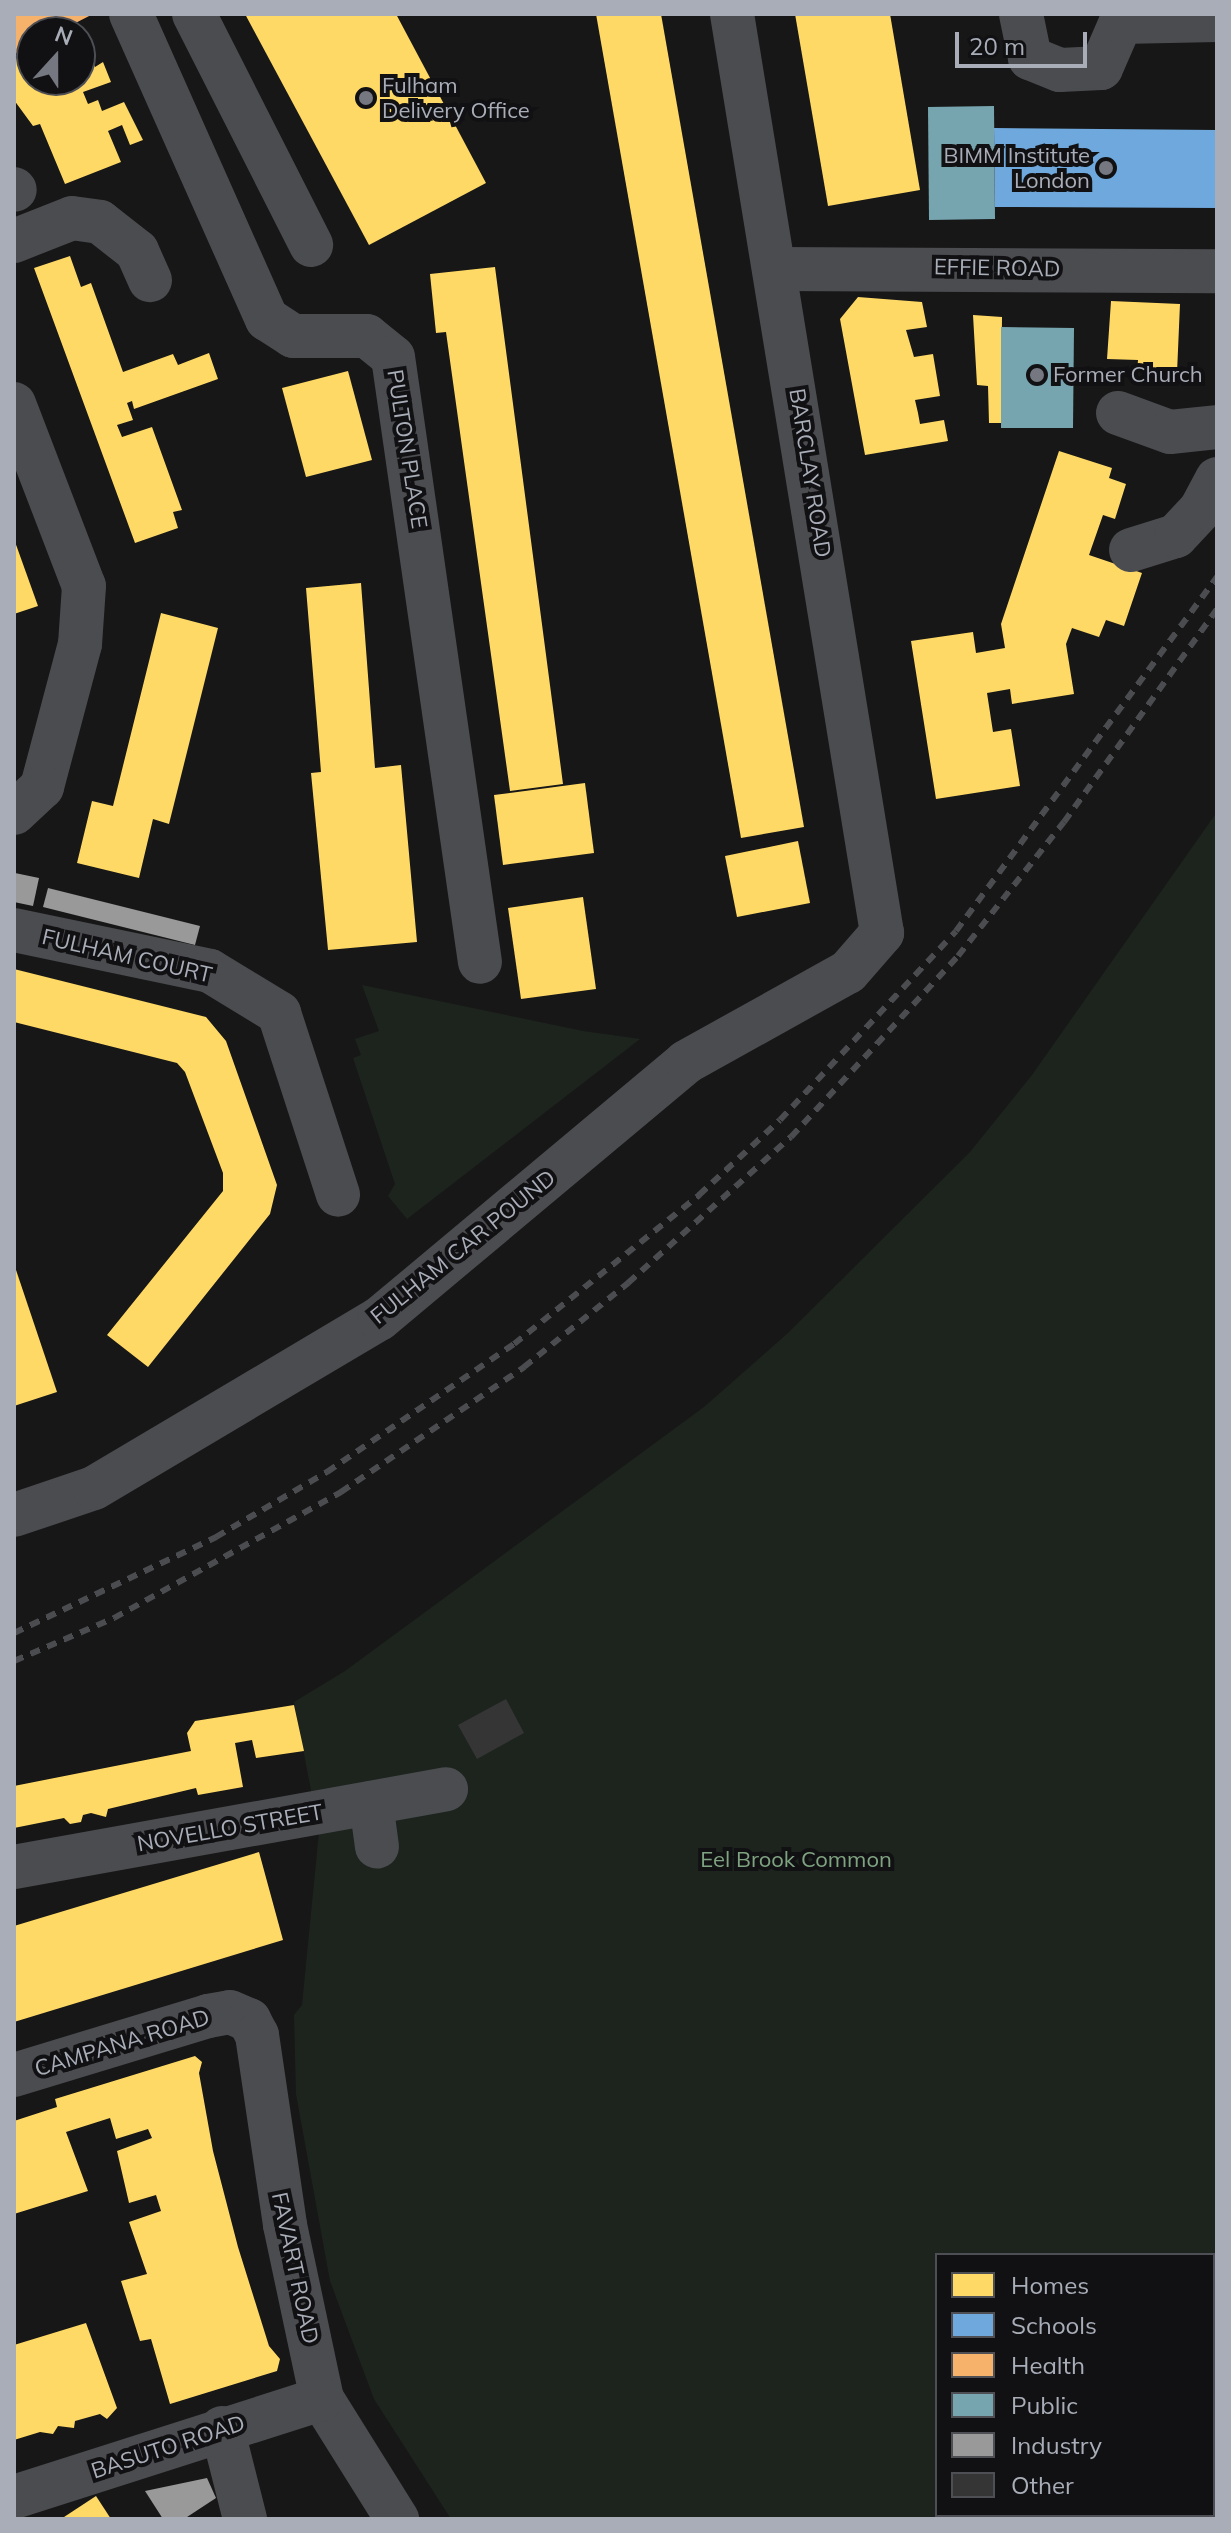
<!DOCTYPE html>
<style>
body{margin:0}
#map{position:relative;width:1231px;height:2533px;overflow:hidden;background:#171717;font-family:Mulish,sans-serif}
div>[style]{position:absolute}
.green>*{inset:0;background:#1d241e}
.homes>*{inset:0;background:#ffd966}
.schools>*{inset:0;background:#6fa8dc}
.health>*{inset:0;background:#f6b26b}
.public>*{inset:0;background:#76a5af}
.industry>*{inset:0;background:#999}
.building>*{inset:0;background:#353536}
.minor>*{height:44px;margin:-22px;padding:0 22px;transform-origin:22px;border-radius:22px;background:#4b4c50}
.rail>*{height:6px;margin-top:-3px;transform-origin:0;background:repeating-linear-gradient(90deg,#4b4c4f 0 10px,transparent 0 18px)}
.dots>*{width:22px;height:22px;translate:-50% -50%;box-sizing:border-box;border:4px solid #111113;border-radius:50%}
span{translate:-50% -50%;white-space:nowrap;text-align:center;line-height:1.15;-webkit-text-stroke:8px #111113;paint-order:stroke}
.poi-label{font-size:22px;color:#a8adb8}
.left{translate:0 -50%;text-align:left}
.right{translate:-100% -50%;text-align:right}
.street-label{font-size:22px;color:#a8adb8}
.park-label{font-size:22px;color:#7fa381}
.frame{position:absolute;inset:0;border:16px solid #a8adb8;pointer-events:none}
.legend{position:absolute;left:935px;top:2253px;width:280px;height:264px;box-sizing:border-box;background:#111113;border:2px solid #4d4f55;margin:0;padding:10px 14px;list-style:none;font-size:24px;color:#a8adb8}
.legend li{display:flex;align-items:center;gap:16px;height:40px}
.legend b{width:40px;border:2px solid #4d4f55}
.north{position:absolute;left:16px;top:16px;width:80px;height:80px;box-sizing:border-box;background:#111113;border:2px solid #4d4f55;border-radius:50%;rotate:21deg;font-size:22px;font-weight:700;line-height:32px;text-align:center;color:#a8adb8}
.north::after{content:'';display:block;margin:auto;width:28px;height:36px;background:#757880;clip-path:polygon(50% 0,100% 100%,50% 72%,0 100%)}
.scale{position:absolute;left:955px;top:32px;width:132px;height:36px;box-sizing:border-box;border:4px solid #a8adb8;border-top:0;padding-left:10px;font-size:24px;line-height:28px;white-space:nowrap;color:#a8adb8;-webkit-text-stroke:6px #111113;paint-order:stroke}
</style>
<div id="map">
<div class="green">
<i style="clip-path:polygon(evenodd,1217px 812px,1217px 2519px,451px 2519px,374px 2399px,330px 2281px,296px 2094px,294px 2015px,302px 2005px,319px 1832px,294px 1702px,345px 1671px,704px 1407px,788px 1333px,970px 1152px,1032px 1075px,1217px 812px,937px 2255px,1213px 2255px,1213px 2515px,937px 2515px,937px 2255px)"></i>
<i style="clip-path:polygon(362px 985px,583px 1031px,640px 1039px,407px 1219px,388px 1196px,395px 1184px,353px 1058px,361px 1055px,355px 1039px,379px 1031px)"></i>
</div>
<div class="homes">
<i style="clip-path:polygon(245px 14px,396px 14px,486px 183px,369px 245px)"></i>
<i style="clip-path:polygon(596px 14px,661px 14px,804px 827px,741px 838px)"></i>
<i style="clip-path:polygon(795px 14px,890px 14px,920px 190px,828px 206px)"></i>
<i style="clip-path:polygon(83px 38px,95px 67px,103px 62px,111px 82px,83px 92px,88px 104px,98px 100px,102px 111px,124px 102px,143px 140px,130px 145px,122px 125px,108px 131px,121px 162px,65px 184px,40px 124px,33px 126px,14px 100px,14px 59px,32px 54px,32px 80px,80px 80px)"></i>
<i style="clip-path:polygon(70px 256px,81px 287px,91px 283px,123px 372px,173px 354px,178px 365px,209px 353px,218px 379px,134px 409px,132px 401px,127px 403px,133px 420px,117px 425px,122px 437px,152px 427px,182px 510px,173px 512px,178px 528px,135px 543px,34px 268px)"></i>
<i style="clip-path:polygon(495px 267px,563px 784px,510px 791px,446px 332px,436px 333px,430px 274px)"></i>
<i style="clip-path:polygon(858px 297px,922px 302px,927px 327px,906px 330px,914px 357px,933px 354px,940px 396px,915px 400px,918px 413px,920px 424px,944px 420px,948px 441px,865px 455px,840px 319px)"></i>
<i style="clip-path:polygon(1111px 301px,1180px 304px,1177px 373px,1137px 372px,1138px 360px,1107px 359px)"></i>
<i style="clip-path:polygon(973px 315px,1002px 317px,1001px 423px,989px 423px,988px 386px,977px 385px)"></i>
<i style="clip-path:polygon(348px 371px,372px 460px,306px 477px,282px 388px)"></i>
<i style="clip-path:polygon(1059px 451px,1112px 468px,1109px 478px,1126px 484px,1115px 519px,1103px 515px,1089px 555px,1142px 573px,1124px 626px,1106px 620px,1099px 637px,1072px 628px,1066px 644px,1074px 694px,1012px 704px,1010px 689px,987px 693px,993px 732px,1011px 729px,1020px 786px,936px 799px,911px 641px,973px 632px,976px 653px,1005px 648px,1001px 624px)"></i>
<i style="clip-path:polygon(14px 539px,38px 606px,14px 614px)"></i>
<i style="clip-path:polygon(361px 583px,375px 768px,401px 765px,417px 942px,328px 950px,311px 773px,321px 772px,306px 588px)"></i>
<i style="clip-path:polygon(161px 613px,218px 628px,169px 824px,153px 819px,139px 878px,77px 863px,92px 801px,113px 806px)"></i>
<i style="clip-path:polygon(585px 783px,594px 853px,503px 865px,494px 795px)"></i>
<i style="clip-path:polygon(798px 841px,810px 903px,737px 917px,725px 856px)"></i>
<i style="clip-path:polygon(583px 897px,596px 989px,521px 999px,508px 908px)"></i>
<i style="clip-path:polygon(14px 969px,206px 1017px,226px 1041px,277px 1185px,270px 1214px,148px 1367px,107px 1335px,223px 1191px,223px 1173px,185px 1072px,177px 1063px,14px 1022px)"></i>
<i style="clip-path:polygon(14px 1264px,57px 1392px,14px 1406px)"></i>
<i style="clip-path:polygon(294px 1705px,304px 1751px,256px 1758px,252px 1740px,235px 1743px,243px 1787px,198px 1795px,196px 1788px,108px 1809px,106px 1817px,91px 1813px,83px 1815px,81px 1822px,70px 1824px,64px 1818px,14px 1828px,14px 1786px,191px 1751px,187px 1733px,195px 1721px)"></i>
<i style="clip-path:polygon(259px 1852px,283px 1940px,14px 2022px,14px 1926px)"></i>
<i style="clip-path:polygon(195px 2056px,202px 2062px,199px 2073px,213px 2151px,238px 2247px,269px 2346px,280px 2359px,277px 2371px,170px 2404px,151px 2339px,140px 2341px,121px 2281px,147px 2274px,129px 2222px,161px 2211px,156px 2195px,129px 2203px,117px 2151px,152px 2138px,148px 2129px,116px 2139px,110px 2118px,66px 2132px,88px 2191px,14px 2214px,14px 2121px,57px 2107px,55px 2099px)"></i>
<i style="clip-path:polygon(86px 2323px,117px 2408px,107px 2419px,100px 2414px,75px 2421px,74px 2428px,58px 2426px,53px 2434px,40px 2432px,14px 2440px,14px 2345px)"></i>
<i style="clip-path:polygon(96px 2496px,111px 2519px,61px 2519px)"></i>
</div>
<div class="schools">
<i style="clip-path:polygon(994px 128px,1217px 130px,1217px 208px,995px 207px)"></i>
</div>
<div class="health">
<i style="clip-path:polygon(14px 14px,93px 14px,58px 32px,32px 32px,32px 46px,15px 54px)"></i>
</div>
<div class="public">
<i style="clip-path:polygon(994px 106px,995px 219px,929px 220px,928px 107px)"></i>
<i style="clip-path:polygon(1001px 327px,1074px 328px,1073px 428px,1001px 428px)"></i>
</div>
<div class="industry">
<i style="clip-path:polygon(15px 873px,39px 878px,33px 906px,14px 902px)"></i>
<i style="clip-path:polygon(48px 888px,200px 926px,195px 945px,43px 907px)"></i>
<i style="clip-path:polygon(207px 2478px,216px 2498px,184px 2519px,163px 2519px,145px 2491px)"></i>
</div>
<div class="building">
<i style="clip-path:polygon(506px 1699px,524px 1733px,477px 1759px,458px 1725px)"></i>
</div>
<div class="minor">
<i style="left:131px;top:14px;width:334px;rotate:66deg"></i>
<i style="left:267px;top:319px;width:31px;rotate:33deg"></i>
<i style="left:293px;top:336px;width:74px"></i>
<i style="left:367px;top:336px;width:33px;rotate:39deg"></i>
<i style="left:393px;top:357px;width:611px;rotate:81.82deg"></i>
<i style="left:194px;top:14px;width:259px;rotate:63.1deg"></i>
<i style="left:1021px;top:14px;width:45px;rotate:78.4deg"></i>
<i style="left:1030px;top:58px;width:32px;rotate:22deg"></i>
<i style="left:1060px;top:70px;width:41px;rotate:-2.8deg"></i>
<i style="left:1101px;top:68px;width:50px;rotate:-66.5deg"></i>
<i style="left:1121px;top:22px;width:96px;rotate:-1.2deg"></i>
<i style="left:14px;top:189px;width:1px;rotate:45deg"></i>
<i style="left:14px;top:241px;width:62px;rotate:-21.6deg"></i>
<i style="left:72px;top:218px;width:28px;rotate:8deg"></i>
<i style="left:100px;top:222px;width:47px;rotate:38.1deg"></i>
<i style="left:137px;top:251px;width:32px;rotate:66deg"></i>
<i style="left:777px;top:269px;width:440px;rotate:0.3deg"></i>
<i style="left:14px;top:404px;width:195px;rotate:69deg"></i>
<i style="left:84px;top:586px;width:58px;rotate:93.9deg"></i>
<i style="left:80px;top:644px;width:148px;rotate:104.9deg"></i>
<i style="left:42px;top:787px;width:38px;rotate:137deg"></i>
<i style="left:1118px;top:413px;width:55px;rotate:20.1deg"></i>
<i style="left:1170px;top:432px;width:47px;rotate:-6.1deg"></i>
<i style="left:1131px;top:550px;width:47px;rotate:-17.3deg"></i>
<i style="left:1176px;top:536px;width:37px;rotate:-47deg"></i>
<i style="left:1201px;top:509px;width:34px;rotate:-62deg"></i>
<i style="left:14px;top:930px;width:200px;rotate:11.8deg"></i>
<i style="left:210px;top:971px;width:81px;rotate:31.3deg"></i>
<i style="left:279px;top:1013px;width:191px;rotate:72deg"></i>
<i style="left:14px;top:1515px;width:84px;rotate:-18.6deg"></i>
<i style="left:94px;top:1488px;width:331px;rotate:-30.7deg"></i>
<i style="left:379px;top:1319px;width:400px;rotate:-39.9deg"></i>
<i style="left:686px;top:1062px;width:185px;rotate:-29.1deg"></i>
<i style="left:848px;top:972px;width:52px;rotate:-48.9deg"></i>
<i style="left:882px;top:933px;width:931px;rotate:-99.27deg"></i>
<i style="left:371px;top:1803px;width:44px;rotate:82.2deg"></i>
<i style="left:14px;top:1867px;width:439px;rotate:-10.2deg"></i>
<i style="left:14px;top:2075px;width:203px;rotate:-16.9deg"></i>
<i style="left:208px;top:2016px;width:22px;rotate:-10deg"></i>
<i style="left:230px;top:2012px;width:21px;rotate:23deg"></i>
<i style="left:249px;top:2020px;width:17px;rotate:62deg"></i>
<i style="left:257px;top:2035px;width:192px;rotate:81.6deg"></i>
<i style="left:285px;top:2225px;width:178px;rotate:78deg"></i>
<i style="left:322px;top:2399px;width:142px;rotate:58deg"></i>
<i style="left:222px;top:2428px;width:94px;rotate:75.8deg"></i>
<i style="left:14px;top:2497px;width:323px;rotate:-17.7deg"></i>
</div>
<div class="rail">
<i style="left:14px;top:1633px;width:224px;rotate:-25.4deg"></i>
<i style="left:216px;top:1537px;width:129px;rotate:-30.4deg"></i>
<i style="left:327px;top:1472px;width:227px;rotate:-34.4deg"></i>
<i style="left:514px;top:1344px;width:238px;rotate:-38.8deg"></i>
<i style="left:699px;top:1195px;width:110px;rotate:-42.8deg"></i>
<i style="left:780px;top:1120px;width:258px;rotate:-47deg"></i>
<i style="left:956px;top:931px;width:440px;rotate:-53.6deg"></i>
<i style="left:14px;top:1661px;width:109px;rotate:-23.3deg"></i>
<i style="left:114px;top:1618px;width:260px;rotate:-29deg"></i>
<i style="left:341px;top:1492px;width:222px;rotate:-34.3deg"></i>
<i style="left:524px;top:1367px;width:134px;rotate:-38.9deg"></i>
<i style="left:628px;top:1283px;width:219px;rotate:-41.9deg"></i>
<i style="left:791px;top:1137px;width:246px;rotate:-47.3deg"></i>
<i style="left:958px;top:956px;width:171px;rotate:-51.7deg"></i>
<i style="left:1064px;top:822px;width:262px;rotate:-54.3deg"></i>
</div>
<div class="dots">
<i style="left:366px;top:98px;background:#757880"></i>
<i style="left:1106px;top:168px;background:#757880"></i>
<i style="left:1037px;top:375px;background:#757880"></i>
</div>
<div class="poi-label">
<span class="left" style="left:382px;top:98px">Fulham<br>Delivery Office</span>
<span class="right" style="left:1090px;top:168px">BIMM Institute<br>London</span>
<span class="left" style="left:1053px;top:375px">Former Church</span>
</div>
<div class="street-label">
<span style="left:997px;top:268px;rotate:1deg">EFFIE ROAD</span>
<span style="left:407px;top:449px;rotate:81deg">PULTON PLACE</span>
<span style="left:810px;top:473px;rotate:81deg">BARCLAY ROAD</span>
<span style="left:127px;top:956px;rotate:13deg">FULHAM COURT</span>
<span style="left:463px;top:1247px;rotate:-39deg">FULHAM CAR POUND</span>
<span style="left:230px;top:1828px;rotate:-10deg">NOVELLO STREET</span>
<span style="left:122px;top:2043px;rotate:-17deg">CAMPANA ROAD</span>
<span style="left:295px;top:2268px;rotate:78deg">FAVART ROAD</span>
<span style="left:168px;top:2447px;rotate:-18deg">BASUTO ROAD</span>
</div>
<div class="park-label">
<span style="left:796px;top:1860px">Eel Brook Common</span>
</div>
<div class="frame"></div>
<ul class="legend">
<li><b style="height:22px;background:#ffd966"></b>Homes</li>
<li><b style="height:22px;background:#6fa8dc"></b>Schools</li>
<li><b style="height:22px;background:#f6b26b"></b>Health</li>
<li><b style="height:22px;background:#76a5af"></b>Public</li>
<li><b style="height:22px;background:#999"></b>Industry</li>
<li><b style="height:22px;background:#353536"></b>Other</li>
</ul>
<div class="north">N</div>
<div class="scale">20 m</div>
</div>
